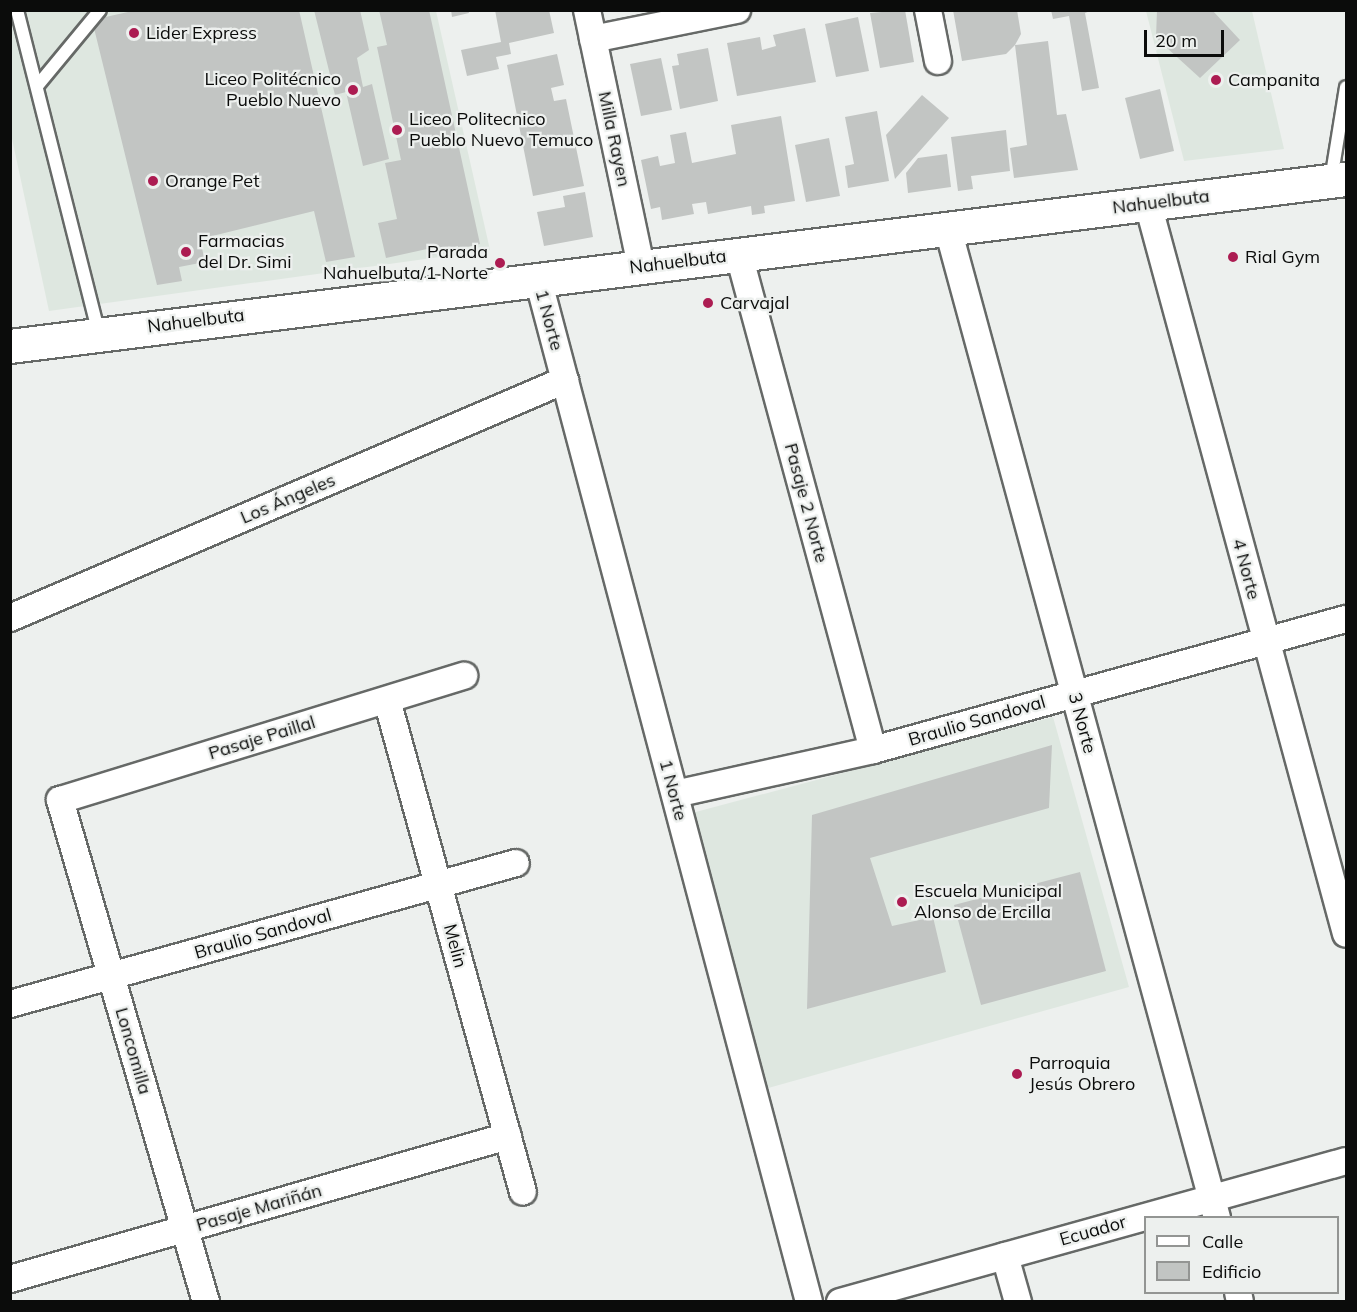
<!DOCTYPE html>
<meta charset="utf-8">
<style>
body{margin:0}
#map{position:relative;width:1357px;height:1312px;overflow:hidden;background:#edf0ee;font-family:Mulish,sans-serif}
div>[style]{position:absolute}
.built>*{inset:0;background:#dee7e0}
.building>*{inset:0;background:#c2c5c3}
.roads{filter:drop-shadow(2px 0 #666967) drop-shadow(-2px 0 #666967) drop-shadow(0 2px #666967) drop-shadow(0 -2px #666967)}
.service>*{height:12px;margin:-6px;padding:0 6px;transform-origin:6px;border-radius:6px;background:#fff}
.minor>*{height:26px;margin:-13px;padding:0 13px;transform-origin:13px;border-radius:13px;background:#fff}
.secondary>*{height:33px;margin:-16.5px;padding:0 16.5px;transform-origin:16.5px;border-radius:16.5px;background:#fff}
.dots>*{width:16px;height:16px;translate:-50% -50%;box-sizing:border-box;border:3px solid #edf0ee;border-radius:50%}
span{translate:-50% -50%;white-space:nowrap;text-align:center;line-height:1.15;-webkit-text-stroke:4.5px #edf0ee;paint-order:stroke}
.poi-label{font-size:18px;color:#0b0c0b}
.left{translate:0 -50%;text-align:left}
.right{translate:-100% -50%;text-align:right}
.street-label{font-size:18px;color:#0b0c0b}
.frame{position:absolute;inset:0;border:12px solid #0b0c0b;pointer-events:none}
.legend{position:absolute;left:1144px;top:1216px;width:195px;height:78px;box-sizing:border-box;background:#edf0ee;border:2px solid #939593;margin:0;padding:8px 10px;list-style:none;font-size:18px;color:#0b0c0b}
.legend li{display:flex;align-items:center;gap:12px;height:30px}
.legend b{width:30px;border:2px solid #939593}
.scale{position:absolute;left:1144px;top:30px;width:80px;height:27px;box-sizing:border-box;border:3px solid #0b0c0b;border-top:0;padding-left:8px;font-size:18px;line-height:21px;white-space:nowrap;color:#0b0c0b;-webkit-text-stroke:4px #edf0ee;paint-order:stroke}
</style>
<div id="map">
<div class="built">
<i style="clip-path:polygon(10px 11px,436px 11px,490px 250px,49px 311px,11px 134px)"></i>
<i style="clip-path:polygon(1146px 11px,1252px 11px,1284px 149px,1184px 161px)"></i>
<i style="clip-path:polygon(1053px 717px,1129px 987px,750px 1093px,677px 817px)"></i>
</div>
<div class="building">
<i style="clip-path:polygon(137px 10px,299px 10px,355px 257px,326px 262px,314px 211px,200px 239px,205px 262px,179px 267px,182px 281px,157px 285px,92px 20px)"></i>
<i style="clip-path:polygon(314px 10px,360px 10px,369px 50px,357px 58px,363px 87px,372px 84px,389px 159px,363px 166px,346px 92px,335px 95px)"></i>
<i style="clip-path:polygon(379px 10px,429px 10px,480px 244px,428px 256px,427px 249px,386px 258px,378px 223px,397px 219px,385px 163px,401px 160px,377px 47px,387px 45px)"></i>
<i style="clip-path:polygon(451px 10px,468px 10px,469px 13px,452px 17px)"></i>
<i style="clip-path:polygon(495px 10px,549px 10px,554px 33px,509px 43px,511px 54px,496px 57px,499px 69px,467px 76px,461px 50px,501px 42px)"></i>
<i style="clip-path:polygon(905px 10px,914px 62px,880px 68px,870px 13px)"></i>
<i style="clip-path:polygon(953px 10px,1017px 10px,1021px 34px,1015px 45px,1048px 41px,1057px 115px,1066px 114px,1078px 170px,1014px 178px,1010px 148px,1027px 145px,1015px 45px,1006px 54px,962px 61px)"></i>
<i style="clip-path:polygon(1051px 10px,1093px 10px,1085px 13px,1099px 88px,1082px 91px,1069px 16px,1053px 19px)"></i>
<i style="clip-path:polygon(1157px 10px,1212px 10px,1240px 40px,1200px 78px,1156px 38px)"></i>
<i style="clip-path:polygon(858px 17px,869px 71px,836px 77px,825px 24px)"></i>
<i style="clip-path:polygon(805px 28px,816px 82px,737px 96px,727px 43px,760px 37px,762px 50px,776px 46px,773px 35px)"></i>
<i style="clip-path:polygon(708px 48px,718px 101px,680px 109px,672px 66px,679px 65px,677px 54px)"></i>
<i style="clip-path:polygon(557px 54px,564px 85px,551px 88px,554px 101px,566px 99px,584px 186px,533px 196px,507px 65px)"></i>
<i style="clip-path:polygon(661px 58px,672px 110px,641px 116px,630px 64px)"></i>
<i style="clip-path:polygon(1160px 89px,1174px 151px,1140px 159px,1125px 98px)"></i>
<i style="clip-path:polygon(922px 95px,949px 118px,895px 179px,886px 135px)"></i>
<i style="clip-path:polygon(877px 111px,889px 181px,848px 188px,845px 166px,854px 164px,845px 117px)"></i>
<i style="clip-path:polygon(781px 116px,795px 201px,764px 206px,765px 213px,752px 215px,751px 206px,708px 214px,706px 202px,692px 204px,694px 214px,662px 220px,660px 207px,651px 209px,641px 160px,658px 156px,660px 166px,675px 163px,670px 135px,686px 132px,692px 163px,736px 154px,731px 125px)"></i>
<i style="clip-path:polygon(1006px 130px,1010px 171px,971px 176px,973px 189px,958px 191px,951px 137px)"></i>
<i style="clip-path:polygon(829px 138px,840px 196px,806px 202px,795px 145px)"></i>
<i style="clip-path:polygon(947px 154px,951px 187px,908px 193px,906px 173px,918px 158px)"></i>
<i style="clip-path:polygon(585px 192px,593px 237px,544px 246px,537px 212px,565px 207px,563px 196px)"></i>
<i style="clip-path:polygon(1052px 745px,1049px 808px,870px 858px,892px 926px,933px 917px,946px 972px,807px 1009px,812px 815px)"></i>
<i style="clip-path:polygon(1080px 872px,1106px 971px,981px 1005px,954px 905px)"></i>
</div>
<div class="roads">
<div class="service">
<i style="left:17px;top:10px;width:333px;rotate:75.8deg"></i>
<i style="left:38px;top:85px;width:97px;rotate:-50.4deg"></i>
<i style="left:1331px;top:180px;width:94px;rotate:-80.8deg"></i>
</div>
<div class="minor">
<i style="left:587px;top:10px;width:263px;rotate:78.1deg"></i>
<i style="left:928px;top:10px;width:52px;rotate:78.9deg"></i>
<i style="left:593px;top:39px;width:147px;rotate:-11.4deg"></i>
<i style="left:1148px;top:204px;width:756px;rotate:74.82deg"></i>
<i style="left:948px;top:229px;width:1025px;rotate:74.78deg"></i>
<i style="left:739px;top:255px;width:513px;rotate:74.85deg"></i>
<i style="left:538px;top:279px;width:1058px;rotate:75.16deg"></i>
<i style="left:10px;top:618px;width:604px;rotate:-23.21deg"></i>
<i style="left:387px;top:700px;width:510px;rotate:74.55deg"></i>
<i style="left:675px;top:794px;width:203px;rotate:-12.5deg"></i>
<i style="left:873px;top:750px;width:491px;rotate:-15.5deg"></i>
<i style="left:10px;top:1004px;width:525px;rotate:-15.57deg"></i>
<i style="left:1005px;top:1256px;width:48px;rotate:74.2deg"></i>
<i style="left:10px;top:1279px;width:518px;rotate:-16.02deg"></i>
<i style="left:1238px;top:1292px;width:10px;rotate:79deg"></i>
<i style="left:206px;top:1302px;width:523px;rotate:-106.22deg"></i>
<i style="left:60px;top:800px;width:423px;rotate:-17.1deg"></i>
<i style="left:840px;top:1302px;width:525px;rotate:-15.57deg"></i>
</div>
<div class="secondary">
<i style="left:10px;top:346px;width:1346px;rotate:-7.13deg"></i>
</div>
</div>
<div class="dots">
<i style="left:134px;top:33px;background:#ac1c52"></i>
<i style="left:1216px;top:80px;background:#ac1c52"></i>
<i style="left:353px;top:90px;background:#ac1c52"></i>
<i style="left:397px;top:130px;background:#ac1c52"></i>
<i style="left:153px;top:181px;background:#ac1c52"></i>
<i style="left:186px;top:252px;background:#ac1c52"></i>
<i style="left:1233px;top:257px;background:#ac1c52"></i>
<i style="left:500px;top:263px;background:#ac1c52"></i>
<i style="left:708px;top:303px;background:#ac1c52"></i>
<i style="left:902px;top:902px;background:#ac1c52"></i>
<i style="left:1017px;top:1074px;background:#ac1c52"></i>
</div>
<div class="poi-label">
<span class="left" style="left:146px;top:33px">Lider Express</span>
<span class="right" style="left:341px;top:90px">Liceo Politécnico<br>Pueblo Nuevo</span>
<span class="left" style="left:1228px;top:80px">Campanita</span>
<span class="left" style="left:409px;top:130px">Liceo Politecnico<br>Pueblo Nuevo Temuco</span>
<span class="left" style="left:165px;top:181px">Orange Pet</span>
<span class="left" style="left:198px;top:252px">Farmacias<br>del Dr. Simi</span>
<span class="right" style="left:488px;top:263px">Parada<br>Nahuelbuta/1 Norte</span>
<span class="left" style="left:1245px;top:257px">Rial Gym</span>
<span class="left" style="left:720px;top:303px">Carvajal</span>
<span class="left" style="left:914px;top:902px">Escuela Municipal<br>Alonso de Ercilla</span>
<span class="left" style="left:1029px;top:1074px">Parroquia<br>Jesús Obrero</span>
</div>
<div class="street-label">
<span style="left:614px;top:139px;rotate:78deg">Milla Rayen</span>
<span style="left:1161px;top:202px;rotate:-7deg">Nahuelbuta</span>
<span style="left:678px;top:262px;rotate:-7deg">Nahuelbuta</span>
<span style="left:549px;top:320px;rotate:75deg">1 Norte</span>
<span style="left:196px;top:321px;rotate:-7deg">Nahuelbuta</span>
<span style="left:288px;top:499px;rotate:-23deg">Los Ángeles</span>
<span style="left:806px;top:503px;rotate:75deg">Pasaje 2 Norte</span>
<span style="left:1246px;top:569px;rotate:75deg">4 Norte</span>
<span style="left:977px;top:721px;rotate:-16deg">Braulio Sandoval</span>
<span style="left:1082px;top:723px;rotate:75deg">3 Norte</span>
<span style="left:262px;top:738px;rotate:-17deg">Pasaje Paillal</span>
<span style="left:673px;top:790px;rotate:75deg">1 Norte</span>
<span style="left:263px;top:934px;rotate:-16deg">Braulio Sandoval</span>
<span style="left:455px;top:946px;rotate:75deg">Melin</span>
<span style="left:133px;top:1051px;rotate:74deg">Loncomilla</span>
<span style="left:259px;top:1208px;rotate:-16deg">Pasaje Mariñán</span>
<span style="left:1093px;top:1231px;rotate:-16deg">Ecuador</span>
</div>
<div class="frame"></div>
<ul class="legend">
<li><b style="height:8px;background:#fff"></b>Calle</li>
<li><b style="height:16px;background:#c2c5c3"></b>Edificio</li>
</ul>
<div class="scale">20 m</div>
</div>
